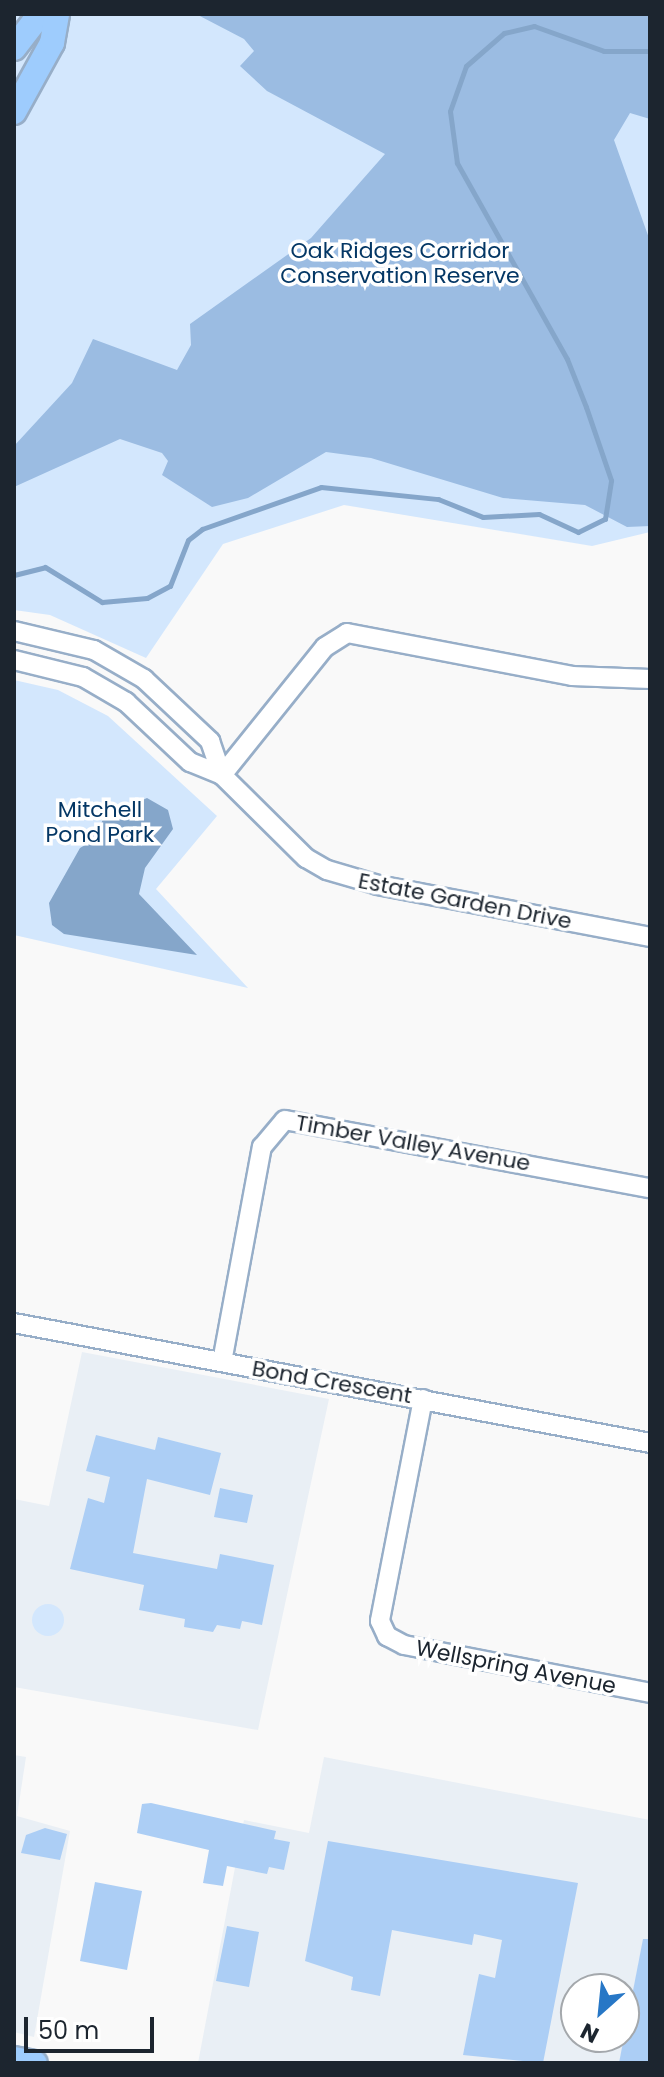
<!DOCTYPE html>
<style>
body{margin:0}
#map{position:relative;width:664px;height:2077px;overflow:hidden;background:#f9f9f9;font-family:Poppins,sans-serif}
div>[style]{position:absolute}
.built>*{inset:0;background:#e9eff5}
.green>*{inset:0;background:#d3e7fd}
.round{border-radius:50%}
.forest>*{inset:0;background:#9bbce2}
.water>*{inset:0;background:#85a6ca}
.stream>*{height:5px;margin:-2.5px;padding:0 2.5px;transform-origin:2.5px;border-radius:2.5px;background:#85a6ca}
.building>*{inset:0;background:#accef5}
.roads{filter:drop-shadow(2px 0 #97aec8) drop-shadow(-2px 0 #97aec8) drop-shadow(0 2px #97aec8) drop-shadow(0 -2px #97aec8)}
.minor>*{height:18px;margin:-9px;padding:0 9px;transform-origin:9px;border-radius:9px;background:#fff}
.major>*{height:24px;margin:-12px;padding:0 12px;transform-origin:12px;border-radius:12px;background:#9eccfd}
span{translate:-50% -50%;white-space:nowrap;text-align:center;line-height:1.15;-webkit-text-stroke:7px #fff;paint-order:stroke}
.park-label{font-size:22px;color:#043765}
.street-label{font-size:22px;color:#1c252f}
.frame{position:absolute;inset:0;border:16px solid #1c252f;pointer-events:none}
.north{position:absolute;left:560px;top:1973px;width:80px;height:80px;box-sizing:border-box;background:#fff;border:2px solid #a4a8ac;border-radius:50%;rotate:207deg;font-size:22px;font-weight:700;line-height:32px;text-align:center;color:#1c252f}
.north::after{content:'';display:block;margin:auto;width:28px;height:36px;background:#2777c6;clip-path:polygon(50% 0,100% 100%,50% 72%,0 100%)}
.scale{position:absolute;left:24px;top:2017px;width:130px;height:36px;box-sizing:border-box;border:4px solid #1c252f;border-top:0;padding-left:10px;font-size:24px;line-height:28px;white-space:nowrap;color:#1c252f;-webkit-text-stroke:6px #fff;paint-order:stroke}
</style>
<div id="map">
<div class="built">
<i style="clip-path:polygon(82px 1352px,329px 1399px,258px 1730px,14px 1687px,14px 1499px,49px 1506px)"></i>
<i style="clip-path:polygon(14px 1755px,26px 1757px,17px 1816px,70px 1831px,34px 2037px,14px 2032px)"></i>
<i style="clip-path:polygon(evenodd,324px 1757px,650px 1820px,650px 2063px,198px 2063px,244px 1820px,309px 1833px,324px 1757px,576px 1989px,624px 1989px,624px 2037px,576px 2037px,576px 1989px)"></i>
</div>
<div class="green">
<i style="clip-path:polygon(14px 14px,650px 14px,650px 532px,592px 546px,344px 505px,223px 544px,146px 658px,50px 615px,14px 610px)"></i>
<i style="clip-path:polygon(14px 680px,58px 690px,108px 716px,217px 816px,156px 889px,248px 988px,14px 935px)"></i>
<i class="round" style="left:32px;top:1604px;width:32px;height:32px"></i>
</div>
<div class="forest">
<i style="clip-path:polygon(196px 14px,650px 14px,650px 119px,630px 113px,614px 140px,650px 241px,650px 526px,627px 527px,585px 505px,503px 498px,371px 458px,326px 452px,248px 498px,212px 507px,162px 475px,168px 461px,162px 453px,120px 439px,14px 487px,14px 446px,72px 383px,93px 339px,177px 370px,191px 345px,190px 324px,311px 238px,385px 154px,267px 91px,240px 66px,254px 51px,244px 39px)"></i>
</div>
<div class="water">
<i style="clip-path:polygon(147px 798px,168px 810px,173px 829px,145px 868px,139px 894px,197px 955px,64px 934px,52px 925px,49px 903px,80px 848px,97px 838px,103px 818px)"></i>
</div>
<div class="stream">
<i style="left:14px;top:575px;width:32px;rotate:-14deg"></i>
<i style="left:45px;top:567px;width:67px;rotate:31.6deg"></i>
<i style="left:102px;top:602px;width:45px;rotate:-5.1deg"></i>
<i style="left:147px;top:598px;width:26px;rotate:-28deg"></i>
<i style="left:170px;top:586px;width:49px;rotate:-68.6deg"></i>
<i style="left:188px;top:540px;width:18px;rotate:-38deg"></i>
<i style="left:202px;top:529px;width:126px;rotate:-19.4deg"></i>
<i style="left:321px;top:487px;width:118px;rotate:5.9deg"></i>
<i style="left:438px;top:499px;width:48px;rotate:21.8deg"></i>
<i style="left:483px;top:517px;width:56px;rotate:-3.1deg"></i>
<i style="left:539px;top:514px;width:43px;rotate:24.8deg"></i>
<i style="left:578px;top:532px;width:30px;rotate:-26deg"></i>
<i style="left:605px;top:519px;width:39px;rotate:-81deg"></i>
<i style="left:611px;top:480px;width:77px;rotate:-108.9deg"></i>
<i style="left:586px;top:407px;width:52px;rotate:-111.6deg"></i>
<i style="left:567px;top:359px;width:225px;rotate:-119.3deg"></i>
<i style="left:457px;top:163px;width:52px;rotate:-97.7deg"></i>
<i style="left:450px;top:111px;width:48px;rotate:-70.4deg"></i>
<i style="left:466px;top:66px;width:50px;rotate:-41deg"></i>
<i style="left:504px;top:33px;width:31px;rotate:-13deg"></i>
<i style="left:534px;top:26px;width:74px;rotate:19.7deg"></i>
<i style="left:604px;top:51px;width:46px"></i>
</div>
<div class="building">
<i style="clip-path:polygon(96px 1435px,155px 1450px,158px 1437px,221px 1453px,210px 1495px,147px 1479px,133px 1553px,217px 1569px,220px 1554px,274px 1565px,262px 1625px,242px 1621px,240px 1629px,217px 1625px,213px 1632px,184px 1627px,185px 1619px,139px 1610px,144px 1585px,70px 1569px,88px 1498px,104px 1503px,110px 1477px,86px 1471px)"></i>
<i style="clip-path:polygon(220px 1488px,253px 1495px,247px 1523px,214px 1517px)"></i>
<i style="clip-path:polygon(151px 1803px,276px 1831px,274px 1839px,290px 1842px,284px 1870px,269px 1867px,267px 1874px,227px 1866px,223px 1886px,203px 1883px,209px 1850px,137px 1833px,142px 1804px)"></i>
<i style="clip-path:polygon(45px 1828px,67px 1834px,60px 1860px,21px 1853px,26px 1835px)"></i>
<i style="clip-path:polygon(328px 1841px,578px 1883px,543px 2063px,463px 2055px,479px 1974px,495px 1978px,502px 1940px,474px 1934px,472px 1945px,392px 1930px,380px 1996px,351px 1990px,353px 1977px,305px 1961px)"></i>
<i style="clip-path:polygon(95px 1882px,142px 1891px,127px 1970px,80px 1961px)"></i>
<i style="clip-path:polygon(227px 1926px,259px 1932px,249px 1987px,216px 1981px)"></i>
<i style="clip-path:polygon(643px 1939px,650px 1939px,650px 2063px,619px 2063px)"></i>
</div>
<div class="roads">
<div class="minor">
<i style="left:14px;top:631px;width:82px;rotate:13.4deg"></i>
<i style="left:94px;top:650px;width:58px;rotate:30.1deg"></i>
<i style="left:144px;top:679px;width:91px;rotate:43.2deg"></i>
<i style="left:210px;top:741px;width:36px;rotate:71deg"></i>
<i style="left:222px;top:775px;width:118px;rotate:44.7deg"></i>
<i style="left:306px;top:858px;width:24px;rotate:30deg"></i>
<i style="left:327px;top:870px;width:53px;rotate:16.4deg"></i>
<i style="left:378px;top:885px;width:277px;rotate:10.8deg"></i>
<i style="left:14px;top:660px;width:71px;rotate:13.8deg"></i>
<i style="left:83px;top:677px;width:50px;rotate:30.2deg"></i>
<i style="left:126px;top:702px;width:88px;rotate:43.2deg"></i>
<i style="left:190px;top:762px;width:35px;rotate:22deg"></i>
<i style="left:222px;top:775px;width:164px;rotate:-51.2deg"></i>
<i style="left:325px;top:647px;width:26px;rotate:-32deg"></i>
<i style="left:347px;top:633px;width:229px;rotate:10.8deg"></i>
<i style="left:572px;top:676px;width:78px;rotate:2.2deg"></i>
<i style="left:14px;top:1323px;width:647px;rotate:10.68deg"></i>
<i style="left:222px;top:1362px;width:219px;rotate:-79.5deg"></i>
<i style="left:262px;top:1147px;width:35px;rotate:-50deg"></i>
<i style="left:285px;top:1120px;width:371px;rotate:10.6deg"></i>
<i style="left:423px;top:1399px;width:226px;rotate:101deg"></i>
<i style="left:380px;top:1621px;width:17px;rotate:65deg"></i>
<i style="left:387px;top:1636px;width:19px;rotate:28deg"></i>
<i style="left:404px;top:1645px;width:251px;rotate:11deg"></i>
</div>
<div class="major">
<i style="left:14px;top:48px;width:43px;rotate:-52.6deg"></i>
<i style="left:14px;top:112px;width:79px;rotate:-61.2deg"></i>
<i style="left:52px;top:43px;width:29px;rotate:-80deg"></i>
<i style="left:14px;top:2059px;width:21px;rotate:11deg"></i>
</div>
</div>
<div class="park-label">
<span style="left:400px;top:263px">Oak Ridges Corridor<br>Conservation Reserve</span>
<span style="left:100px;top:822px">Mitchell<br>Pond Park</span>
</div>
<div class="street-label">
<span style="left:465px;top:901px;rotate:11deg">Estate Garden Drive</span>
<span style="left:413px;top:1143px;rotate:10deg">Timber Valley Avenue</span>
<span style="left:332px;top:1382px;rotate:10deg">Bond Crescent</span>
<span style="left:516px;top:1667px;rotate:11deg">Wellspring Avenue</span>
</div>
<div class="frame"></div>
<div class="north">N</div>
<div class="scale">50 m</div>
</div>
